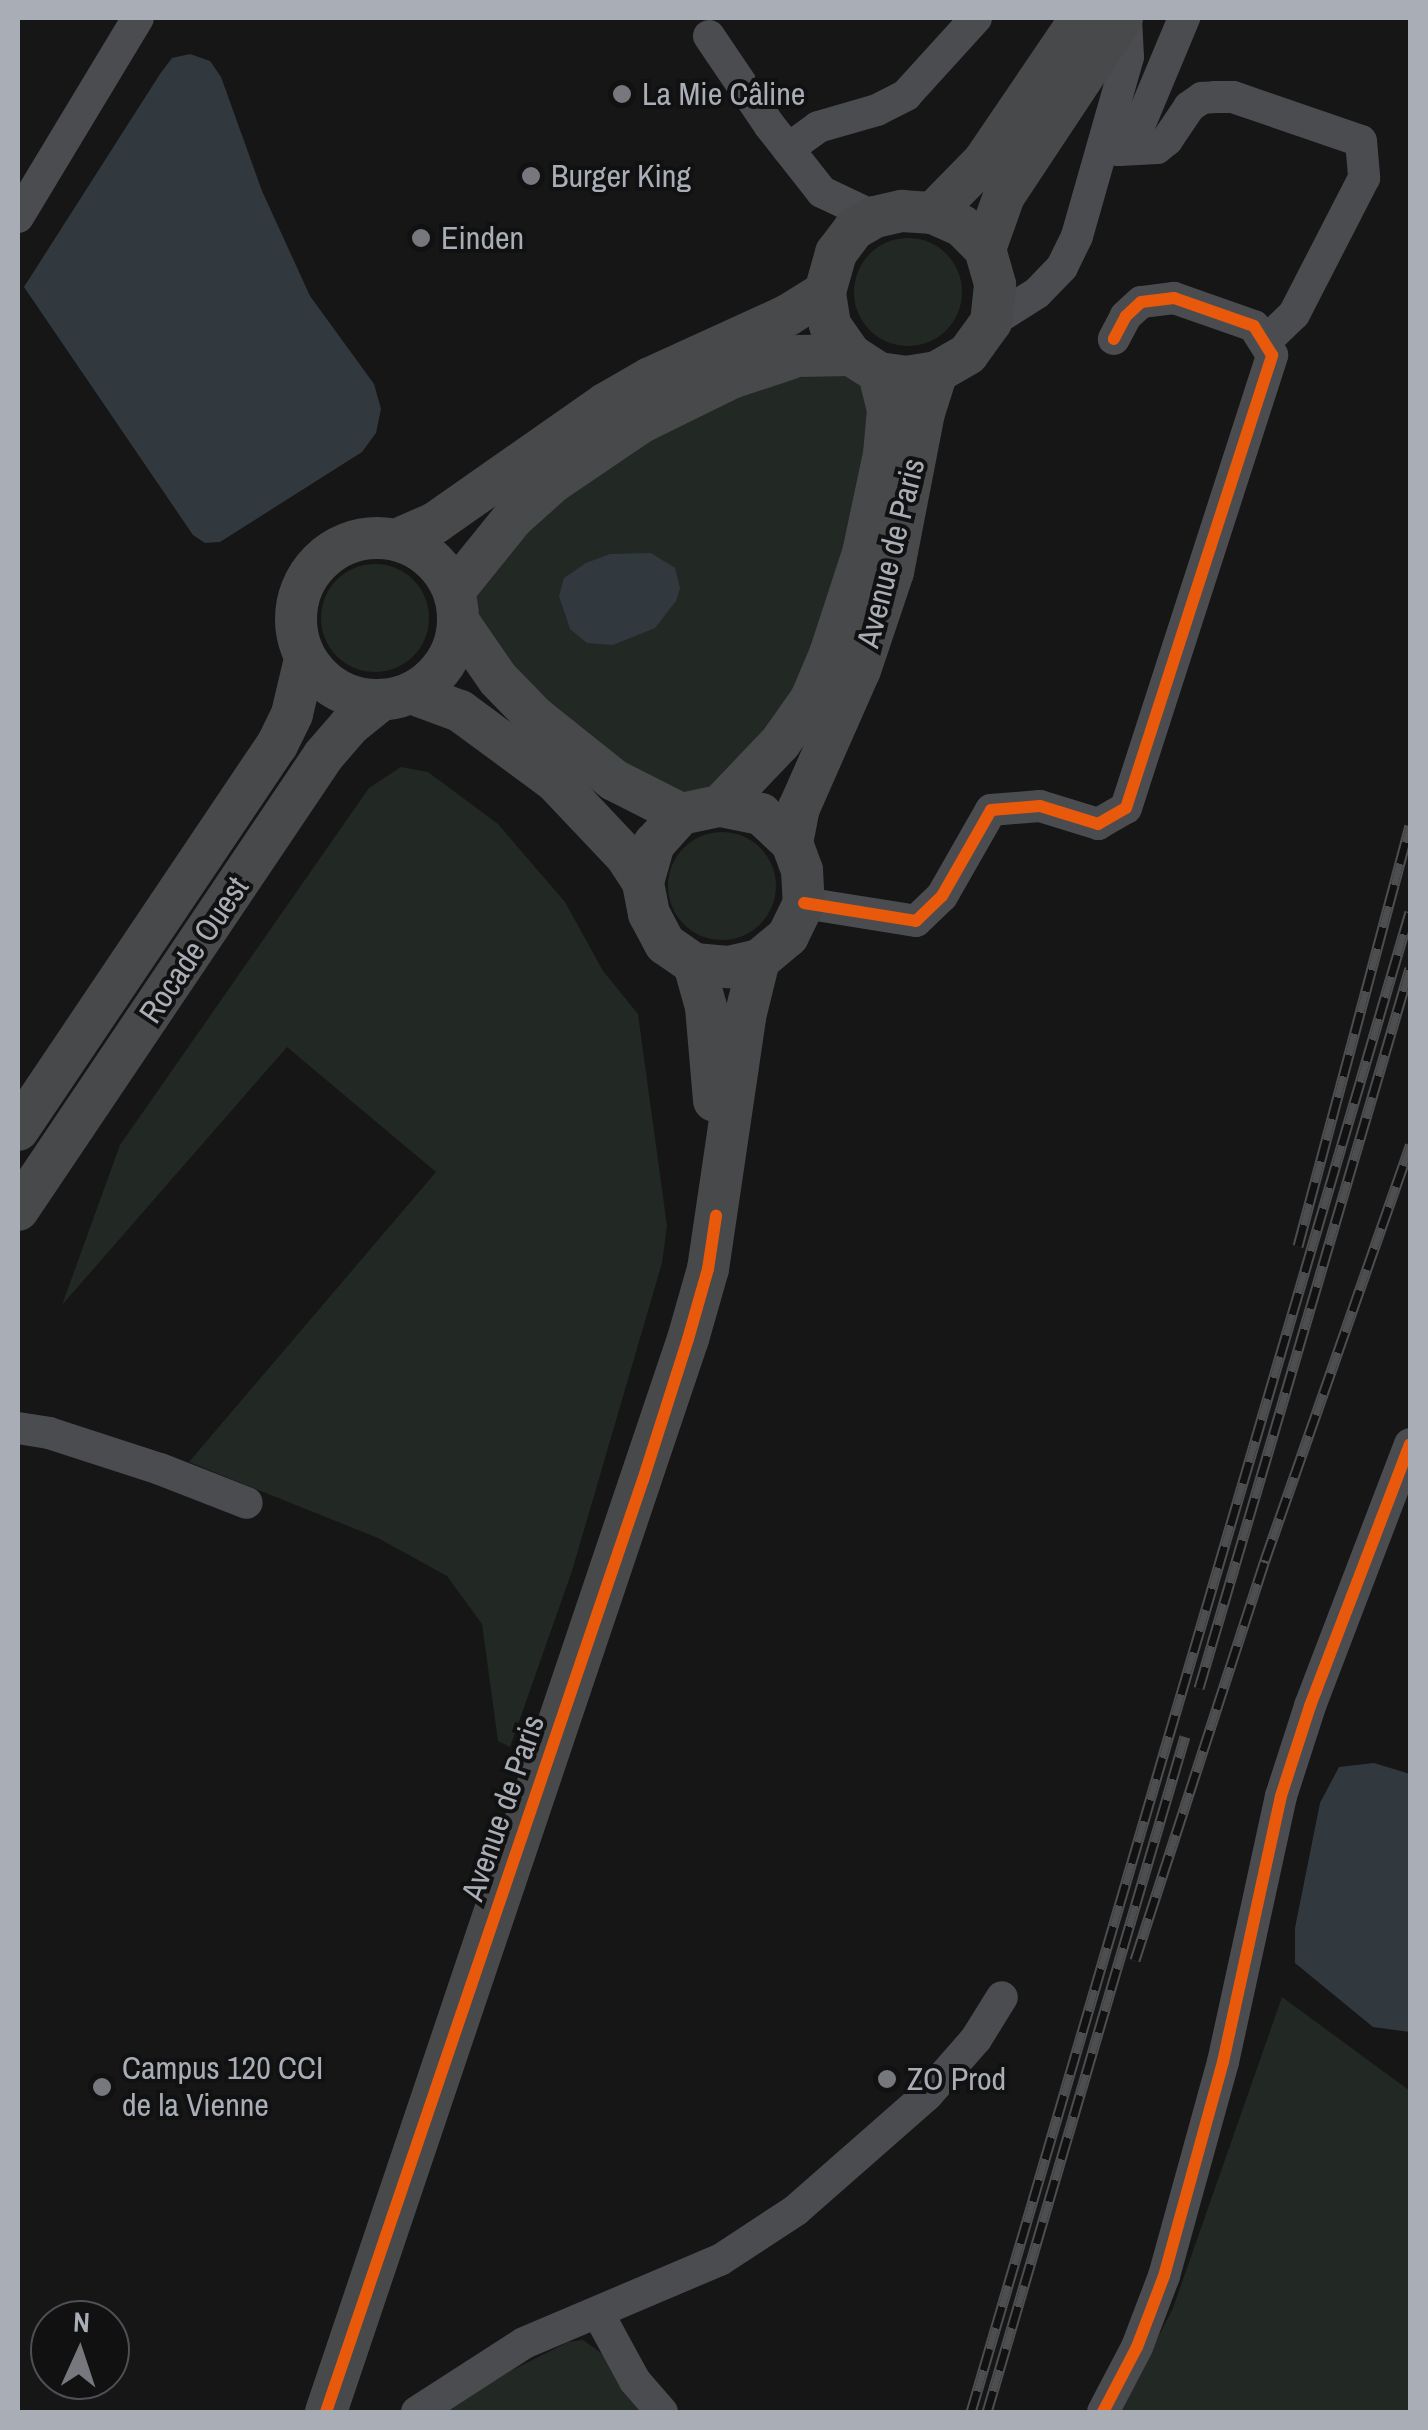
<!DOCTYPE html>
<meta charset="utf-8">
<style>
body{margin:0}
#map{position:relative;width:1428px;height:2430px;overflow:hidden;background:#161617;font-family:"Archivo Narrow",sans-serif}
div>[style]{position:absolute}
.green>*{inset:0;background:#222823}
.round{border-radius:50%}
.water>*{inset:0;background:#31393e}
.minor>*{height:32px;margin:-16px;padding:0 16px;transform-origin:16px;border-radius:16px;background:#4b4c4f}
.major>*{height:42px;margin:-21px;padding:0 21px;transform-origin:21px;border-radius:21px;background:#48494b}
.major>.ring{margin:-21px;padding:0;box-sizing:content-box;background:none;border:42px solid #48494b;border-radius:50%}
.rail>*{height:11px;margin-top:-5.5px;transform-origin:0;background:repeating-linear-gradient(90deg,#111112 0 22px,#4d4e50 0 44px);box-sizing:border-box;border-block:2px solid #4d4e50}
.cycleway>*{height:12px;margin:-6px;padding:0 6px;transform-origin:6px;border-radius:6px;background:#e8590c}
.dots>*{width:28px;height:28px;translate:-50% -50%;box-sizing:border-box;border:5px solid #111112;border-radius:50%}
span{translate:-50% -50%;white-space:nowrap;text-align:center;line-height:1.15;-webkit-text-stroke:8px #111112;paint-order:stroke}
.poi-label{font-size:32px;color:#a9adb6}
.left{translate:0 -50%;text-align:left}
.street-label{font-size:32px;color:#a9adb6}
.frame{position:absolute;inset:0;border:20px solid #a9adb6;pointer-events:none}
.north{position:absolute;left:30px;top:2300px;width:100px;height:100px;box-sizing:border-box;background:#111112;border:2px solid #4e4f54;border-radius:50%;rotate:3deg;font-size:28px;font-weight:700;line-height:40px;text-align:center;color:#a9adb6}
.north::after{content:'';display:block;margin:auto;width:35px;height:45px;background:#76787e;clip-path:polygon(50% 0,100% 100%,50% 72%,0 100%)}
</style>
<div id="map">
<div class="green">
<i class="round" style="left:854px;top:238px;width:108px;height:108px"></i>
<i style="clip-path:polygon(833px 370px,853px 378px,867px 394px,874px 416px,851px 539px,801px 689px,726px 785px,686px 797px,598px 752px,479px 633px,475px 601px,482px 573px,511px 538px,618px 456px,744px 391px)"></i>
<i class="round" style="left:321px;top:564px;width:108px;height:108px"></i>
<i style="clip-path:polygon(401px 767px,428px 772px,498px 824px,565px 902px,603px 971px,638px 1014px,667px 1226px,662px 1263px,572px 1571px,510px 1747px,498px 1741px,482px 1624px,447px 1576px,378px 1538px,189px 1462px,436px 1172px,287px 1047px,62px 1305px,120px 1145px,369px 788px)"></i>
<i class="round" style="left:668px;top:832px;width:108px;height:108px"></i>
<i style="clip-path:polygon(1282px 1997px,1410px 2091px,1410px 2412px,1120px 2412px,1173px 2308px)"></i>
<i style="clip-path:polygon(583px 2340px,608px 2358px,646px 2412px,445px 2412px,487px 2383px,568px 2342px)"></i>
</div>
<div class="water">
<i style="clip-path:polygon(190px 54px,210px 61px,221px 77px,262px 191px,310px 296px,374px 384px,381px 409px,376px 433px,362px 452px,220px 542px,205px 543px,193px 535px,24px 287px,160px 74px,172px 58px)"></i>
<i style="clip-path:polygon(651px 553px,675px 568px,680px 588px,676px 601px,655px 628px,613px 645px,587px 643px,570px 629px,559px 596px,564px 578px,586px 563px,610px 554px)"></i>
<i style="clip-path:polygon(1374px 1763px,1410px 1774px,1410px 2032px,1373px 2027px,1295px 1963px,1295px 1928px,1320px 1803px,1339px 1767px)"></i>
</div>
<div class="minor">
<i style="left:709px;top:36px;width:109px;rotate:55.9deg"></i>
<i style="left:770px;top:126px;width:84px;rotate:51.8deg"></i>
<i style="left:822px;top:192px;width:59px;rotate:25.3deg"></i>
<i style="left:1107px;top:148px;width:12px;rotate:9deg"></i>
<i style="left:1119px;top:150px;width:24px;rotate:-45deg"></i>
<i style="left:1136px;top:133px;width:125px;rotate:-67.3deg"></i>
<i style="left:788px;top:149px;width:37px;rotate:-36deg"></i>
<i style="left:818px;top:127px;width:61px;rotate:-16.1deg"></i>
<i style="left:877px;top:110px;width:33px;rotate:-27deg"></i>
<i style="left:906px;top:95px;width:104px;rotate:-47.7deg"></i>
<i style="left:1119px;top:150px;width:38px;rotate:-3deg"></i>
<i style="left:1157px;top:148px;width:13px;rotate:-39deg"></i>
<i style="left:1167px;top:140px;width:40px;rotate:-56deg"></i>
<i style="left:1189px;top:107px;width:16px;rotate:-35deg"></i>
<i style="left:1202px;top:98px;width:13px;rotate:-4deg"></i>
<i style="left:1215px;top:97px;width:18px"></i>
<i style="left:1233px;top:97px;width:135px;rotate:19deg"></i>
<i style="left:1361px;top:141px;width:37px;rotate:85deg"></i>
<i style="left:1364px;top:178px;width:153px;rotate:117.2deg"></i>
<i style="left:1294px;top:314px;width:37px;rotate:136deg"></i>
<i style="left:18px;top:217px;width:232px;rotate:-58.9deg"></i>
<i style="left:991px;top:322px;width:54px;rotate:-32.2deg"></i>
<i style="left:1037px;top:293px;width:36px;rotate:-46deg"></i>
<i style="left:1062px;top:267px;width:34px;rotate:-64deg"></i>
<i style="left:1077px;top:236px;width:186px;rotate:-74.1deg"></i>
<i style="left:1128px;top:57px;width:39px;rotate:-93deg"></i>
<i style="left:804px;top:903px;width:113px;rotate:9.1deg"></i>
<i style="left:916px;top:921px;width:36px;rotate:-44deg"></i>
<i style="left:942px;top:896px;width:99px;rotate:-60.3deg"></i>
<i style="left:991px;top:810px;width:49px;rotate:-4.7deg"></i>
<i style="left:1040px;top:806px;width:61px;rotate:17.2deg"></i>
<i style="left:1098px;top:824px;width:32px;rotate:-30deg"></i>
<i style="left:1126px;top:808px;width:476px;rotate:-72.1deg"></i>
<i style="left:1272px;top:355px;width:34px;rotate:-122deg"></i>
<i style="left:1254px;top:326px;width:85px;rotate:-160.7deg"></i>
<i style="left:1174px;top:298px;width:33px;rotate:173deg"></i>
<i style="left:1141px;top:302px;width:21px;rotate:137deg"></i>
<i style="left:1126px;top:316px;width:26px;rotate:118deg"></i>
<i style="left:18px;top:1428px;width:31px;rotate:9deg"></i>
<i style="left:49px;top:1433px;width:117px;rotate:18deg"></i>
<i style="left:160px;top:1469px;width:93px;rotate:21.3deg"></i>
<i style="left:599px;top:2315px;width:75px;rotate:61.4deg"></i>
<i style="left:635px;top:2381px;width:41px;rotate:48.9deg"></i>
<i style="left:417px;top:2412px;width:127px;rotate:-32.8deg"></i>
<i style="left:524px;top:2343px;width:213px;rotate:-23deg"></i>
<i style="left:720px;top:2260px;width:91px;rotate:-33.3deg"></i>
<i style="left:796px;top:2210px;width:174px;rotate:-41.3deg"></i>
<i style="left:927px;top:2095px;width:74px;rotate:-48.8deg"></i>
<i style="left:976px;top:2039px;width:49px;rotate:-58.2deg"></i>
<i style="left:1103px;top:2412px;width:73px;rotate:-62.4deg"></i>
<i style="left:1137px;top:2347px;width:76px;rotate:-69.2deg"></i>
<i style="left:1164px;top:2276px;width:222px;rotate:-74.6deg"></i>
<i style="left:1223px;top:2062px;width:272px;rotate:-77.7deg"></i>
<i style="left:1281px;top:1796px;width:95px;rotate:-72.1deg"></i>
<i style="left:1310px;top:1706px;width:280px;rotate:-69.1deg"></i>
</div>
<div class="major">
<i style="left:902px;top:211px;width:31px;rotate:4deg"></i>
<i style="left:933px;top:213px;width:32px;rotate:24deg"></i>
<i style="left:962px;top:226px;width:33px;rotate:45deg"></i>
<i style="left:985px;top:249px;width:37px;rotate:74deg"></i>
<i style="left:995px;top:285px;width:37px;rotate:96deg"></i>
<i style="left:991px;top:322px;width:39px;rotate:126deg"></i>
<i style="left:968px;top:354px;width:36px;rotate:150deg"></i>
<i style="left:937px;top:372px;width:30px;rotate:171deg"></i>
<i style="left:907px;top:377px;width:28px;rotate:-172deg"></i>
<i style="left:879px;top:373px;width:33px;rotate:-147deg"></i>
<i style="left:851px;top:355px;width:37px;rotate:-125deg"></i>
<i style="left:830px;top:325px;width:33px;rotate:-99deg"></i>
<i style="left:825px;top:292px;width:41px;rotate:-74.2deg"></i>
<i style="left:836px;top:253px;width:30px;rotate:-53deg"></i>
<i style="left:854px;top:229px;width:24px;rotate:-30deg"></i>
<i style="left:875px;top:217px;width:28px;rotate:-13deg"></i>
<i style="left:933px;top:213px;width:71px;rotate:-45.6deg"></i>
<i style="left:983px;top:162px;width:174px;rotate:-55.8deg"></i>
<i style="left:985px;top:249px;width:56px;rotate:-70.3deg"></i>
<i style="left:1004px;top:196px;width:214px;rotate:-56.5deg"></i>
<i class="ring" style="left:296px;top:538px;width:120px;height:120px"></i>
<i style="left:396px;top:540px;width:43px;rotate:-23.6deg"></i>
<i style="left:435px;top:523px;width:208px;rotate:-35deg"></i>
<i style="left:605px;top:404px;width:52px;rotate:-30deg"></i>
<i style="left:650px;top:378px;width:152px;rotate:-24.5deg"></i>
<i style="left:788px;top:315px;width:44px;rotate:-31.9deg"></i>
<i style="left:454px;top:591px;width:94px;rotate:-51.1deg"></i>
<i style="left:513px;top:518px;width:54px;rotate:-42deg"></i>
<i style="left:553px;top:482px;width:105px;rotate:-34.1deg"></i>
<i style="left:640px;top:423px;width:102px;rotate:-26.3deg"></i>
<i style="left:731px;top:378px;width:71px;rotate:-18.2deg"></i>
<i style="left:798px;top:356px;width:53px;rotate:-1.1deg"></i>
<i style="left:458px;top:621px;width:70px;rotate:55.4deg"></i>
<i style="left:498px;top:679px;width:53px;rotate:45.8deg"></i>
<i style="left:535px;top:717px;width:101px;rotate:38.6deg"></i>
<i style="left:614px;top:780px;width:75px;rotate:26.9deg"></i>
<i style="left:411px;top:693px;width:52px;rotate:20.2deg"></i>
<i style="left:460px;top:711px;width:118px;rotate:36.4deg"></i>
<i style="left:555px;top:781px;width:103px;rotate:46.6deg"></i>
<i style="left:626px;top:856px;width:31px;rotate:57deg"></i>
<i style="left:720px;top:806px;width:42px;rotate:11deg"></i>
<i style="left:761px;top:814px;width:42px;rotate:43.1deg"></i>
<i style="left:792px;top:843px;width:29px;rotate:70deg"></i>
<i style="left:802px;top:870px;width:33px;rotate:87deg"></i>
<i style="left:804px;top:903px;width:37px;rotate:116deg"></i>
<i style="left:788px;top:936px;width:38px;rotate:140deg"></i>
<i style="left:759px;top:960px;width:32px;rotate:167deg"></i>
<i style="left:728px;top:967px;width:34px;rotate:-175deg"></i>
<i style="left:694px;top:964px;width:35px;rotate:-145deg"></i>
<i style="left:665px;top:944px;width:34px;rotate:-118deg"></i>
<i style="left:649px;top:914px;width:33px;rotate:-101deg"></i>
<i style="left:643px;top:882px;width:40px;rotate:-74deg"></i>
<i style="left:654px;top:844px;width:40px;rotate:-48deg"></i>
<i style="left:681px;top:814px;width:40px;rotate:-12deg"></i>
<i style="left:720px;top:806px;width:87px;rotate:-46.4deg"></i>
<i style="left:780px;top:743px;width:54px;rotate:-54.8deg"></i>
<i style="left:811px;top:699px;width:49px;rotate:-67.1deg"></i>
<i style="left:830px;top:654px;width:106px;rotate:-71.9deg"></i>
<i style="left:863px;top:553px;width:101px;rotate:-78deg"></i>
<i style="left:884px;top:454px;width:44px;rotate:-84.8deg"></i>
<i style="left:888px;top:410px;width:38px;rotate:-104deg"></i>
<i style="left:792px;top:843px;width:36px;rotate:-79deg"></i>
<i style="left:799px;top:808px;width:151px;rotate:-66.2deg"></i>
<i style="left:860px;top:670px;width:103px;rotate:-71.4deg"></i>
<i style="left:893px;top:572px;width:162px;rotate:-79deg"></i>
<i style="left:924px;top:413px;width:43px;rotate:-72.4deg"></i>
<i style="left:694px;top:964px;width:45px;rotate:74.4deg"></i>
<i style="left:706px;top:1007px;width:94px;rotate:85.1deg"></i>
<i style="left:18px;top:1130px;width:464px;rotate:-56.1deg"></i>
<i style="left:277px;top:745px;width:34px;rotate:-64deg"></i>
<i style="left:292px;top:714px;width:57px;rotate:-76.7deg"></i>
<i style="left:18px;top:1210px;width:548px;rotate:-56.08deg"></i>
<i style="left:324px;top:755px;width:40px;rotate:-49deg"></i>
<i style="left:350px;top:725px;width:40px;rotate:-39deg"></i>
<i style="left:326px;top:2412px;width:1132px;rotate:-71.36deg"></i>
<i style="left:688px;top:1339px;width:73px;rotate:-74.1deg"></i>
<i style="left:708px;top:1269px;width:255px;rotate:-81.6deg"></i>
<i style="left:745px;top:1017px;width:59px;rotate:-76.2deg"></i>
</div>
<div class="rail">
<i style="left:1298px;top:1246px;width:435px;rotate:-75.1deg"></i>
<i style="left:1199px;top:1688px;width:750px;rotate:-73.67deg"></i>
<i style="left:1135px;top:1960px;width:421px;rotate:-72deg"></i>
<i style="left:1265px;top:1560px;width:440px;rotate:-70.7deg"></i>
<i style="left:971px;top:2412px;width:1563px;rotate:-73.69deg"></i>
<i style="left:987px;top:2412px;width:704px;rotate:-73.67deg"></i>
</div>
<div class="cycleway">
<i style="left:804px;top:903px;width:113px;rotate:9.1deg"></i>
<i style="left:916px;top:921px;width:36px;rotate:-44deg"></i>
<i style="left:942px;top:896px;width:99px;rotate:-60.3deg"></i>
<i style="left:991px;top:810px;width:49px;rotate:-4.7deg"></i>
<i style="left:1040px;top:806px;width:61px;rotate:17.2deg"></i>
<i style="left:1098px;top:824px;width:32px;rotate:-30deg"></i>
<i style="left:1126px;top:808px;width:476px;rotate:-72.1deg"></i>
<i style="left:1272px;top:355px;width:34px;rotate:-122deg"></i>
<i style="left:1254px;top:326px;width:85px;rotate:-160.7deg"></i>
<i style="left:1174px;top:298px;width:33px;rotate:173deg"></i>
<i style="left:1141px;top:302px;width:21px;rotate:137deg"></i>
<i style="left:1126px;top:316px;width:26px;rotate:118deg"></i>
<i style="left:326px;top:2412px;width:984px;rotate:-71.22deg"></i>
<i style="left:643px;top:1480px;width:148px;rotate:-72.3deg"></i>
<i style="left:688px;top:1339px;width:73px;rotate:-74.1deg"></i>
<i style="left:708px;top:1269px;width:54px;rotate:-81.4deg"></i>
<i style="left:1103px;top:2412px;width:73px;rotate:-62.4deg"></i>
<i style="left:1137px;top:2347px;width:76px;rotate:-69.2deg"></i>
<i style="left:1164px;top:2276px;width:222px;rotate:-74.6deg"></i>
<i style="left:1223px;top:2062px;width:272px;rotate:-77.7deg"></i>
<i style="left:1281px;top:1796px;width:95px;rotate:-72.1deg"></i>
<i style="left:1310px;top:1706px;width:280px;rotate:-69.1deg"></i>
</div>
<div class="dots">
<i style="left:622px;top:94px;background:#76787e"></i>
<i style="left:531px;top:176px;background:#76787e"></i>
<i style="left:421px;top:238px;background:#76787e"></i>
<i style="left:887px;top:2079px;background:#76787e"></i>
<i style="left:102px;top:2087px;background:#76787e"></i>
</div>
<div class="poi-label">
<span class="left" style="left:642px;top:94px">La Mie Câline</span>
<span class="left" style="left:551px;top:176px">Burger King</span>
<span class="left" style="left:441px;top:238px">Einden</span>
<span class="left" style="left:122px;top:2087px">Campus 120 CCI<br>de la Vienne</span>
<span class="left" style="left:907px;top:2079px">ZO Prod</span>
</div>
<div class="street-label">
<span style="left:891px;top:553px;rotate:-76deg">Avenue de Paris</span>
<span style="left:194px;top:950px;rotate:-56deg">Rocade Ouest</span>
<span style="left:503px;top:1808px;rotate:-71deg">Avenue de Paris</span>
</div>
<div class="frame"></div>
<div class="north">N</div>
</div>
